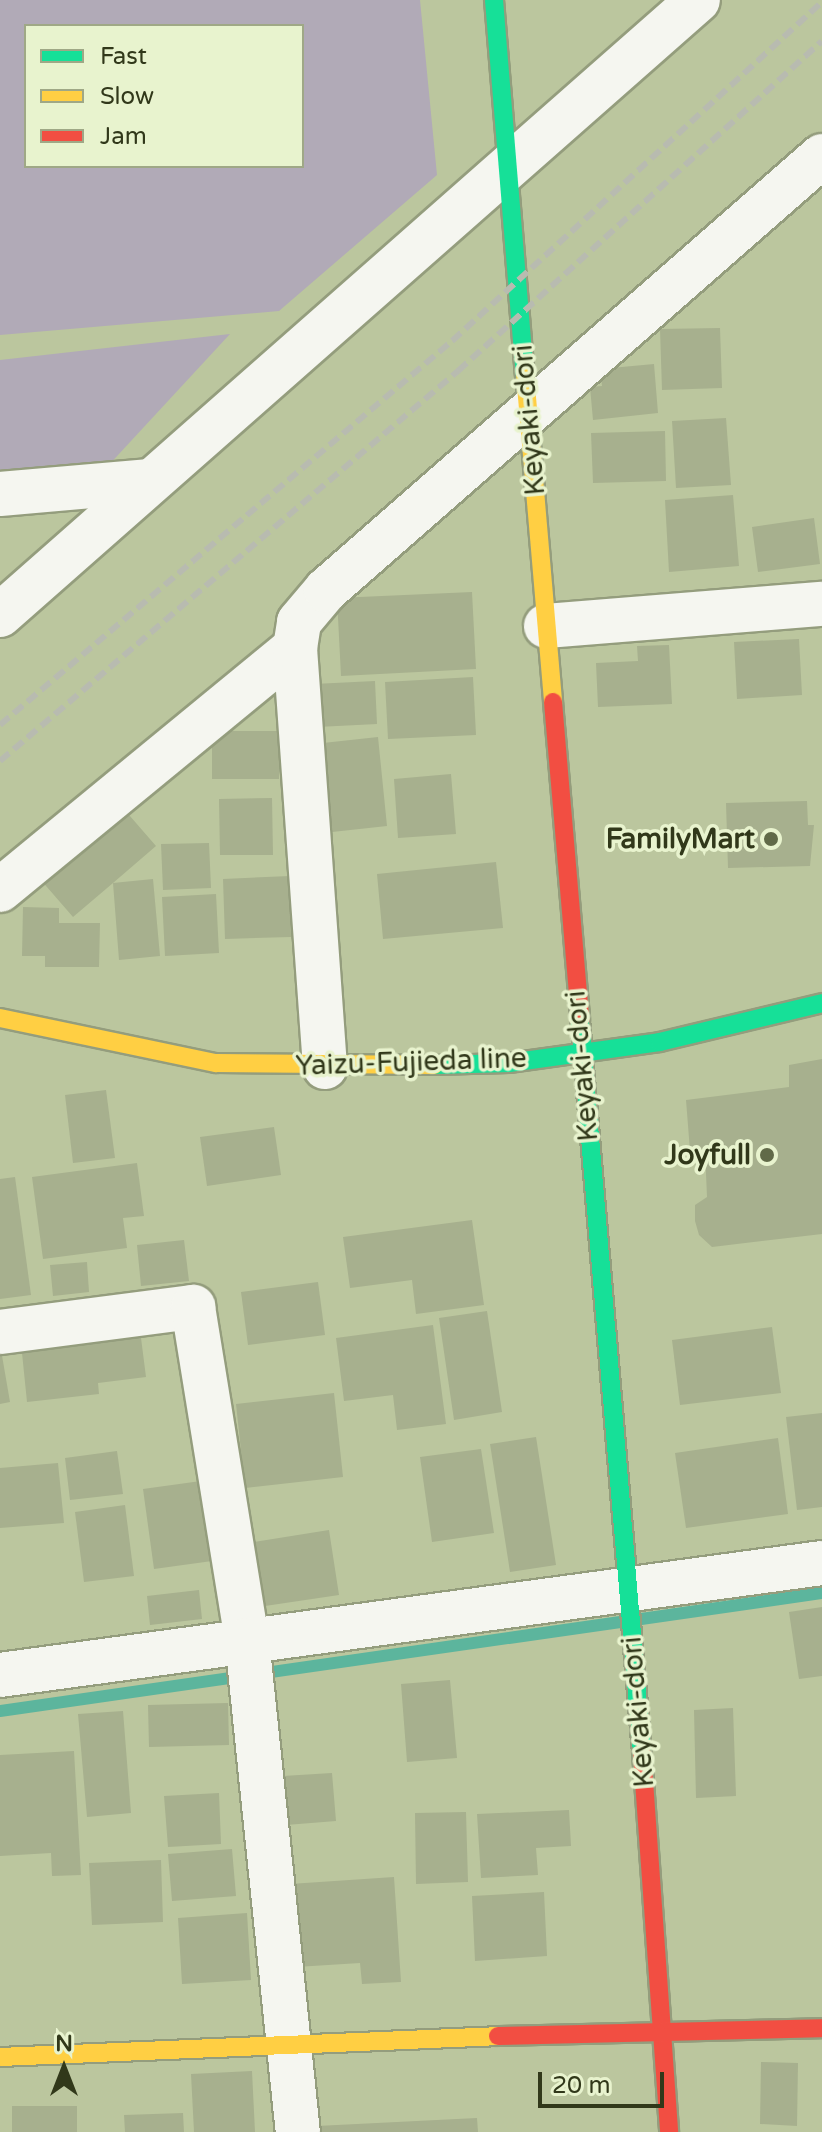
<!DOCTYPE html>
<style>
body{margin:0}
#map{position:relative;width:822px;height:2132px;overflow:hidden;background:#bbc69e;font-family:"Varela Round",sans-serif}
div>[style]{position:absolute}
.green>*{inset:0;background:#b1aab7}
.stream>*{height:12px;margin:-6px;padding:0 6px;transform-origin:6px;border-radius:6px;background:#5cb59d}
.building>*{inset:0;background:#a7b08e}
.roads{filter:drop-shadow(2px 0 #949d7d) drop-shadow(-2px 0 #949d7d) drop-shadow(0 2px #949d7d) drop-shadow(0 -2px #949d7d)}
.street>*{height:44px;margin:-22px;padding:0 22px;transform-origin:22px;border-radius:22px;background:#f5f6f0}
.fast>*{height:18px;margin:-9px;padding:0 9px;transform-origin:9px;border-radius:9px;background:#16e098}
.slow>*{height:18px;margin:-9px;padding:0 9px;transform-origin:9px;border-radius:9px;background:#ffcf43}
.jam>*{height:18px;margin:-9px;padding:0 9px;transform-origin:9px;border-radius:9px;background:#f24e42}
.rail>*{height:6px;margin-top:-3px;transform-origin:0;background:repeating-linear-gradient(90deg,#b8bbb0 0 12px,transparent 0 18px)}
.dots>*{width:22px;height:22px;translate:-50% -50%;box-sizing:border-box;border:4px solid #e8f3ce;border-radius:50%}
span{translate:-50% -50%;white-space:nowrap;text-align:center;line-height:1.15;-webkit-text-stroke:7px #e8f3ce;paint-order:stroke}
.street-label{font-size:28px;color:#31381a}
.poi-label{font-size:28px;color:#31381a;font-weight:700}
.right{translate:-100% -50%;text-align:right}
.legend{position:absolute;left:24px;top:24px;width:280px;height:144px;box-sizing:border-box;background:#e8f3ce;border:2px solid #9fa886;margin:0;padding:10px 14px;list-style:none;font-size:24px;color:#31381a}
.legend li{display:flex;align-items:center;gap:16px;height:40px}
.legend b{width:40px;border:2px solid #9fa886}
.north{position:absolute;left:24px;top:2028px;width:80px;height:80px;-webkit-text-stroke:6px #e8f3ce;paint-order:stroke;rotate:0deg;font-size:22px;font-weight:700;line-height:32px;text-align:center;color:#31381a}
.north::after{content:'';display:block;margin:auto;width:28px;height:36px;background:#31381a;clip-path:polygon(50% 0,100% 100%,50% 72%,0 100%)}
.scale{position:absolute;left:538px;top:2072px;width:126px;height:36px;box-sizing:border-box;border:4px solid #31381a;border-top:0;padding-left:10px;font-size:24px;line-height:28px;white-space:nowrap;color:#31381a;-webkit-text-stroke:6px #e8f3ce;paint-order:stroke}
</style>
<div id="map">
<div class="green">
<i style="clip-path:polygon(evenodd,0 0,420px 0,437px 175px,279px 311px,0 335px,0 0,302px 26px,302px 166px,26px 166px,26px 26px,302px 26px)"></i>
<i style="clip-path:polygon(230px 334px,106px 468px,0 472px,0 360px)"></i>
</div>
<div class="stream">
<i style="left:0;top:1711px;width:830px;rotate:-8.17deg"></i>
</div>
<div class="building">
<i style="clip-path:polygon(720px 328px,722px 388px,662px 390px,660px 329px)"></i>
<i style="clip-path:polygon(654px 364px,658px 413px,593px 420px,590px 387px,602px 386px,600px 369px)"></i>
<i style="clip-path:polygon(726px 418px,731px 485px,676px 488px,672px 421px)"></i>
<i style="clip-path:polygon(665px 431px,666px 481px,593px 483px,591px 433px)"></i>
<i style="clip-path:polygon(733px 495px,739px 566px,669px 572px,665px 500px)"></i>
<i style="clip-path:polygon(814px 518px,820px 564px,758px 572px,752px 527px)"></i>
<i style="clip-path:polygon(472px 592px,476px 669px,341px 676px,337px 598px)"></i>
<i style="clip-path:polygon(799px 639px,802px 695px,737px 699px,734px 642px)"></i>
<i style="clip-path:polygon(669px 645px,672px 704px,598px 707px,596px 663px,638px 661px,637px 646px)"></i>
<i style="clip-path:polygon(473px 677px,476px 735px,388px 739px,385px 682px)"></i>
<i style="clip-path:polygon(375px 681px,377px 724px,317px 727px,314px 684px)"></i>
<i style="clip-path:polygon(212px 731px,279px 731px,279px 779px,212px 779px)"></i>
<i style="clip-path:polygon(378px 737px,387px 826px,332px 832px,323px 743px)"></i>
<i style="clip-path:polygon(451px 774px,456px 834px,398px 838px,394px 779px)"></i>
<i style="clip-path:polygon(272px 798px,273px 855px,220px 855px,219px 799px)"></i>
<i style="clip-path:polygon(807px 801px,808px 825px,814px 825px,810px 866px,728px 868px,726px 803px)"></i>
<i style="clip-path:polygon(123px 808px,156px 846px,113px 883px,153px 879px,160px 956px,119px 960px,113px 883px,73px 917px,40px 879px)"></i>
<i style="clip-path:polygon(209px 843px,211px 888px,163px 890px,161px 844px)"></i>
<i style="clip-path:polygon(496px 862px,503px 928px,383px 939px,377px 874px)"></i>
<i style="clip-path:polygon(290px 876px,291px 937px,225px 939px,223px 879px)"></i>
<i style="clip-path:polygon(216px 894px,219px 953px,165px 956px,162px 897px)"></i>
<i style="clip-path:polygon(23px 907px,59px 908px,59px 923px,100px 923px,99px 967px,45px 967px,45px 956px,22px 956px)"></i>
<i style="clip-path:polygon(822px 1059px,822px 1234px,712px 1247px,699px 1235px,695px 1221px,695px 1205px,707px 1197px,705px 1150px,690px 1151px,686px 1100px,789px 1087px,789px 1065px)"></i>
<i style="clip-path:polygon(106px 1090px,115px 1158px,73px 1163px,65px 1095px)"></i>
<i style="clip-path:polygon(274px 1127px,281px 1175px,207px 1186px,200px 1137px)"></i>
<i style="clip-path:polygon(137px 1163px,144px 1216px,123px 1218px,127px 1248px,43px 1259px,32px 1177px)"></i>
<i style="clip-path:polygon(15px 1177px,31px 1295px,0 1299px,0 1179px)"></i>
<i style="clip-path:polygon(472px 1220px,484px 1305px,416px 1314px,412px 1280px,350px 1288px,343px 1237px)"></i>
<i style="clip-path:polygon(184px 1240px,189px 1281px,141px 1286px,137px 1245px)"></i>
<i style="clip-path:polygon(87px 1262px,89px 1292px,53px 1296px,50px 1265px)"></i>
<i style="clip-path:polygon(318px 1282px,325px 1335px,248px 1345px,241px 1292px)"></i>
<i style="clip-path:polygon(487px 1311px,502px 1412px,454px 1420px,439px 1318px)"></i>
<i style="clip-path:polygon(433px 1325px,446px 1424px,397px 1430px,393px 1395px,344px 1401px,336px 1338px)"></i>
<i style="clip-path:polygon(772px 1327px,781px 1393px,680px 1405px,672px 1340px)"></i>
<i style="clip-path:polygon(140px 1330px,146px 1377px,98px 1383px,99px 1394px,27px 1402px,21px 1343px)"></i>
<i style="clip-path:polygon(0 1344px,10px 1402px,0 1404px)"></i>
<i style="clip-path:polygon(334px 1393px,343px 1477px,245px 1488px,236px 1404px)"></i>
<i style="clip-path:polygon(822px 1413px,822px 1507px,797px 1510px,786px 1417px)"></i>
<i style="clip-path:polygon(536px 1437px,556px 1565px,510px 1572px,490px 1444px)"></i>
<i style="clip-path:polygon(778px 1438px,788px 1514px,686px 1528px,675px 1453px)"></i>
<i style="clip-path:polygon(481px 1449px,494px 1533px,432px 1542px,420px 1457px)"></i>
<i style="clip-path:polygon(117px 1451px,123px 1494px,70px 1500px,65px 1458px)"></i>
<i style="clip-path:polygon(58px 1463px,64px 1523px,0 1528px,0 1468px)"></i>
<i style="clip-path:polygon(201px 1481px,212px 1561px,154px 1569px,143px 1489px)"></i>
<i style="clip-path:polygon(125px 1505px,134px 1576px,84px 1582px,75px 1512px)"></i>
<i style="clip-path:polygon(329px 1530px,339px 1595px,265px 1606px,254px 1542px)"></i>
<i style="clip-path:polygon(199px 1590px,202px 1619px,150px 1625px,147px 1596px)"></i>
<i style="clip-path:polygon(822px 1607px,822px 1676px,799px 1679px,789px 1612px)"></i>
<i style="clip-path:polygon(450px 1680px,457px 1758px,407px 1762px,401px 1684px)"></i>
<i style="clip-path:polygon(228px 1703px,229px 1745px,149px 1747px,148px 1705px)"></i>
<i style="clip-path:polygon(733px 1708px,736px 1796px,696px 1798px,694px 1710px)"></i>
<i style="clip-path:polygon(123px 1711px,131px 1813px,87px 1817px,78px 1714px)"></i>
<i style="clip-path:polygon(74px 1751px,81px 1875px,52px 1876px,51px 1853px,0 1856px,0 1755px)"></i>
<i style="clip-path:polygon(332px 1773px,336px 1821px,286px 1825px,283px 1776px)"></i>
<i style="clip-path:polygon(219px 1793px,221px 1844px,168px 1847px,164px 1796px)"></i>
<i style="clip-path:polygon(569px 1810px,571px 1846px,536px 1848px,538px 1875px,481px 1878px,477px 1814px)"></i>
<i style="clip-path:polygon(466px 1812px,468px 1882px,416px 1884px,415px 1813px)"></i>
<i style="clip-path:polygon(232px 1849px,236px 1896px,172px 1901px,168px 1854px)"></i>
<i style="clip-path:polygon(161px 1860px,163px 1922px,92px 1925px,89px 1863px)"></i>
<i style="clip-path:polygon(394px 1877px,401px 1982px,362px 1984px,360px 1963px,296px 1967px,290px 1884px)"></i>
<i style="clip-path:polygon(544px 1892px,547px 1956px,475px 1961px,472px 1896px)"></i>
<i style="clip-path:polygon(247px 1913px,251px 1980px,182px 1984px,178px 1918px)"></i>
<i style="clip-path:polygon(761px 2062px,798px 2063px,797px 2126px,760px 2124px)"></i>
<i style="clip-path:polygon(252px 2071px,255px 2132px,194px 2132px,191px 2074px)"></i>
<i style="clip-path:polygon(12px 2106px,77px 2106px,77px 2132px,12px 2132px)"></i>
<i style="clip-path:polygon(183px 2113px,184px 2132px,125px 2132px,124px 2115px)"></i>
<i style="clip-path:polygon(477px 2118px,478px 2132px,317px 2132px,317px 2126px)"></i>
</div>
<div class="roads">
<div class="street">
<i style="left:0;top:494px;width:151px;rotate:-5deg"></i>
<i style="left:0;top:615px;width:930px;rotate:-41.38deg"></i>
<i style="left:546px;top:626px;width:277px;rotate:-4.6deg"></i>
<i style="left:0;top:890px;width:382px;rotate:-39.4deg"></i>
<i style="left:325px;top:1067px;width:420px;rotate:-94.1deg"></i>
<i style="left:295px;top:648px;width:26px;rotate:-81deg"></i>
<i style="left:299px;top:622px;width:42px;rotate:-49.8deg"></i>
<i style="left:326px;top:590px;width:659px;rotate:-41.19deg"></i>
<i style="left:0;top:1332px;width:195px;rotate:-7.4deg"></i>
<i style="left:193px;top:1307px;width:337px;rotate:80.8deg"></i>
<i style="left:247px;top:1640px;width:495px;rotate:84.1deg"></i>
<i style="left:0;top:1675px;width:830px;rotate:-7.76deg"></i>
</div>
<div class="fast">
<i style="left:494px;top:0;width:375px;rotate:85.3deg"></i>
<i style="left:580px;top:1019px;width:737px;rotate:85.17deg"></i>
<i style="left:434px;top:1065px;width:75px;rotate:-1.5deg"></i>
<i style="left:509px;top:1063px;width:152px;rotate:-7.9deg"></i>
<i style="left:660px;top:1042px;width:167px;rotate:-13.5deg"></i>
</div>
<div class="slow">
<i style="left:525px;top:374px;width:329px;rotate:85.1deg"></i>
<i style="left:0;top:1018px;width:221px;rotate:11.8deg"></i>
<i style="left:216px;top:1063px;width:218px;rotate:0.5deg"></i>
<i style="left:0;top:2057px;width:498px;rotate:-2.4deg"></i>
</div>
<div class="jam">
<i style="left:553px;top:702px;width:318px;rotate:85.1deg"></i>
<i style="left:642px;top:1753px;width:380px;rotate:85.9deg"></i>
<i style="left:498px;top:2036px;width:324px;rotate:-1.4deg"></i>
</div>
</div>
<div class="rail">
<i style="left:0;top:725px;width:593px;rotate:-40.35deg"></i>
<i style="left:452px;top:341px;width:502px;rotate:-42.5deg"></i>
<i style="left:0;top:761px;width:602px;rotate:-40.42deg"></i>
<i style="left:458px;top:371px;width:491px;rotate:-42.2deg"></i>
</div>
<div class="dots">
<i style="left:771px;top:839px;background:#616a48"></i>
<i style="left:767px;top:1155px;background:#616a48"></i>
</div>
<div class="street-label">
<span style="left:529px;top:420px;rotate:-95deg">Keyaki-dori</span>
<span style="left:411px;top:1062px;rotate:-2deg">Yaizu-Fujieda line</span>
<span style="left:582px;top:1066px;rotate:-95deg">Keyaki-dori</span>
<span style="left:638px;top:1712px;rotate:-95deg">Keyaki-dori</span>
</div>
<div class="poi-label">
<span class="right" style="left:755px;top:839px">FamilyMart</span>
<span class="right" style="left:751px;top:1155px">Joyfull</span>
</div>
<ul class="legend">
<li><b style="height:10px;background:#16e098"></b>Fast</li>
<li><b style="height:10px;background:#ffcf43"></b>Slow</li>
<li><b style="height:10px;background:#f24e42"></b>Jam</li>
</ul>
<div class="north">N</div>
<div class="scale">20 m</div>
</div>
